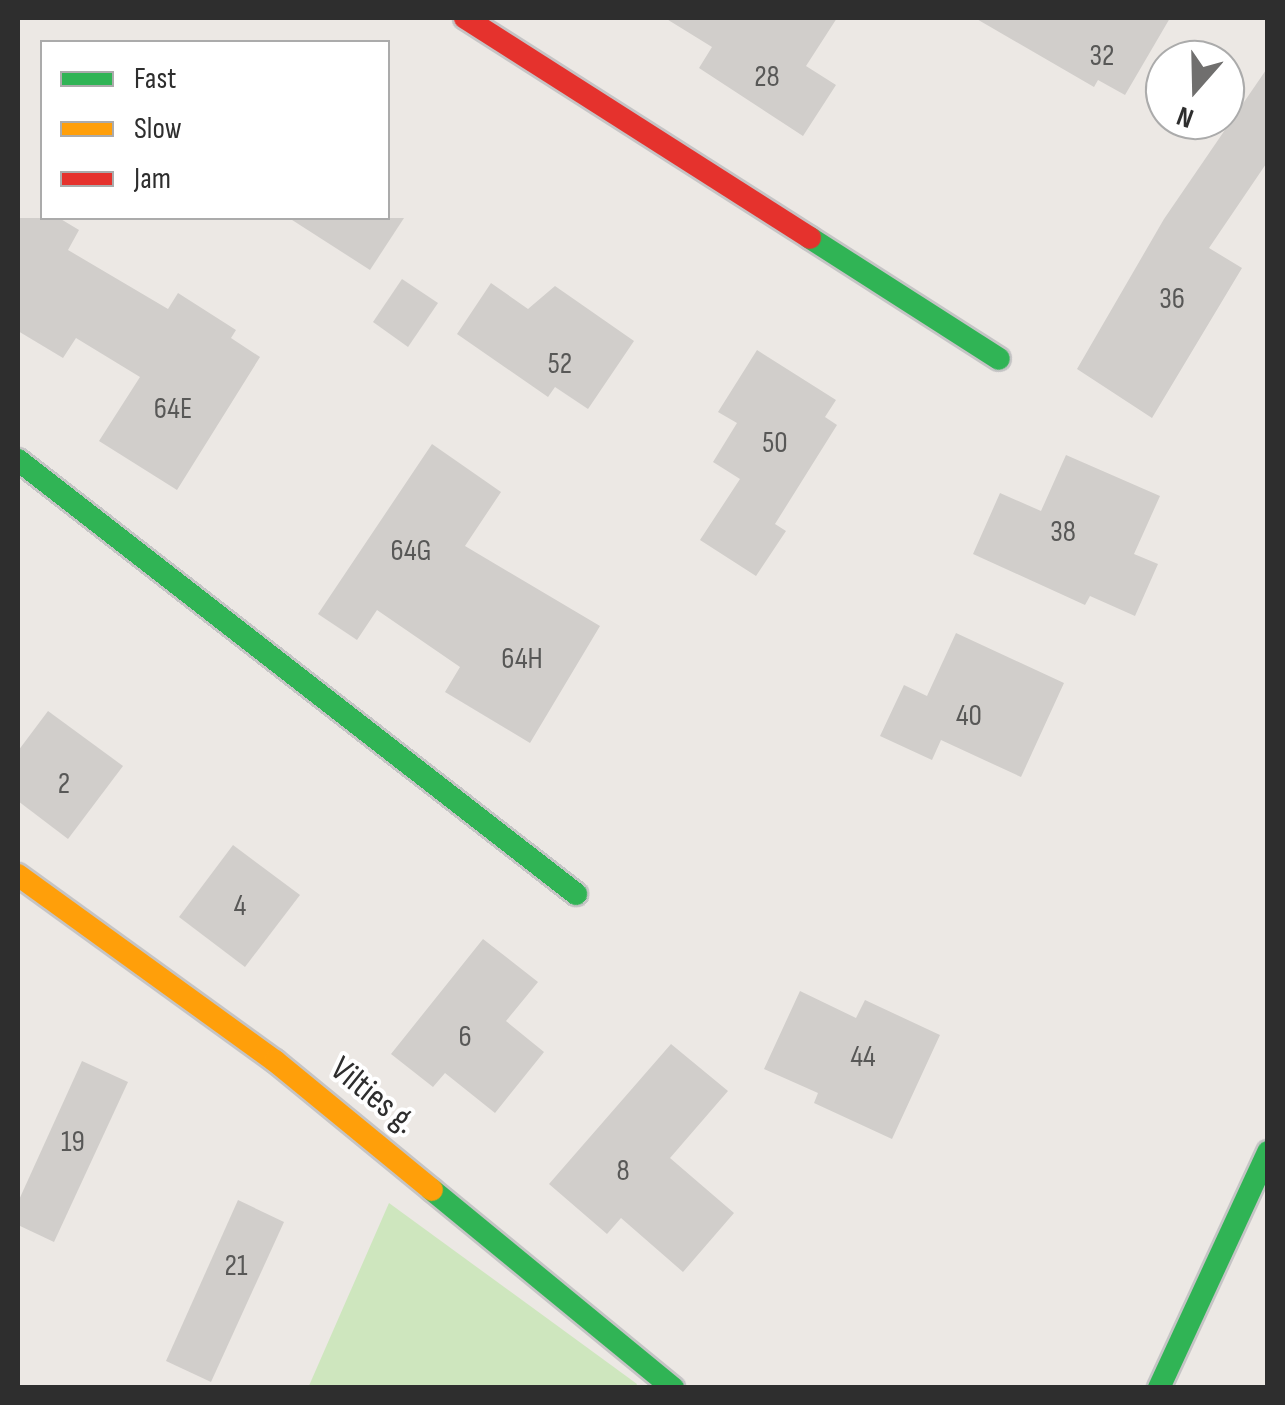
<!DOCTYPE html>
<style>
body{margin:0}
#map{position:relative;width:1285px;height:1405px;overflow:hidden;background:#ece8e4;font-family:"Sofia Sans Condensed",sans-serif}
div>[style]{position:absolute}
.green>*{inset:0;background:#cee6be}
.building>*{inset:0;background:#d1cecb}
.roads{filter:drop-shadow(2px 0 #c5c4c5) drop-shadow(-2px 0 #c5c4c5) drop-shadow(0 2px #c5c4c5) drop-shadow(0 -2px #c5c4c5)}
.fast>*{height:22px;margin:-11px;padding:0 11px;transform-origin:11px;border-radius:11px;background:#30b455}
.slow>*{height:22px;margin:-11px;padding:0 11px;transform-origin:11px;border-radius:11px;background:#ff9f0a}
.jam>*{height:22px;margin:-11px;padding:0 11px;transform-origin:11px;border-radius:11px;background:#e5322d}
span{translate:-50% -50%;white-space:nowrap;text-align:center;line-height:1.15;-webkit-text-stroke:8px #fff;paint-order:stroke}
.number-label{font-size:30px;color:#585857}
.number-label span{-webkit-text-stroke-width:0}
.street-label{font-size:35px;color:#2e2e2e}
.frame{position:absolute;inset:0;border:20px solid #2e2e2e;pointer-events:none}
.legend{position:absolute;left:40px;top:40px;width:350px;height:180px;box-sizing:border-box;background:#fff;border:2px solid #ababab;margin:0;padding:12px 18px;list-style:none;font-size:30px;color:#2e2e2e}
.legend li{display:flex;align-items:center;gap:20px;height:50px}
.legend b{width:50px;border:2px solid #ababab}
.north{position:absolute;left:1145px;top:40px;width:100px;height:100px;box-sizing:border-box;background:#fff;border:2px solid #ababab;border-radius:50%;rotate:200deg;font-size:28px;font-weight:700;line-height:40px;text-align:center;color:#2e2e2e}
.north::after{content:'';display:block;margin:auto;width:35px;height:45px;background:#706f6e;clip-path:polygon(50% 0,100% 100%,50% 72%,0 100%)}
</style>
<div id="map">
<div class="green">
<i style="clip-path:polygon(389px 1203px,637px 1384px,635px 1388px,308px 1388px)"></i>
</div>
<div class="building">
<i style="clip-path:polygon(665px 18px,837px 18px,806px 66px,836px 85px,803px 136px,699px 68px,712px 47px)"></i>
<i style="clip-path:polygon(975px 18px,1170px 18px,1125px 95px,1098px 80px,1094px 87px)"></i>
<i style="clip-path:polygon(1268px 67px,1268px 161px,1209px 248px,1242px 268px,1152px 418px,1077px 369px,1164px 219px)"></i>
<i style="clip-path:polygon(18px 218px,59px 218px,79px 230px,68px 250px,168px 309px,178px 293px,236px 330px,231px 338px,260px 357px,177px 490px,99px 441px,140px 377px,76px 338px,63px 358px,18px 331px)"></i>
<i style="clip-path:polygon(289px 218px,404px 218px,370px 270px)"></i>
<i style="clip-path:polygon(402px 279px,438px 303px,408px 347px,373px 322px)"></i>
<i style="clip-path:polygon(491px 283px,528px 309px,555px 286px,634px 341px,588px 409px,555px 387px,548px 397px,457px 334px)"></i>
<i style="clip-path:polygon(757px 350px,836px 400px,825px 417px,837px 425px,775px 524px,786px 531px,756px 576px,700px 540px,740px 479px,713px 462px,737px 423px,718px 412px)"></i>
<i style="clip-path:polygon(432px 444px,501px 492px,465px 546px,600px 626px,530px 743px,445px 692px,460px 667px,377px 610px,357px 640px,318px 614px)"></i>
<i style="clip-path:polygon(1066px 455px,1160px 496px,1134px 554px,1158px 564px,1135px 616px,1090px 596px,1085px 605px,973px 554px,1000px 493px,1041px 511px)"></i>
<i style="clip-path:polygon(956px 633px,1064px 683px,1021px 777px,941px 740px,932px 760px,880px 736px,904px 685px,927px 696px)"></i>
<i style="clip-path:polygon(48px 711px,123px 766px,68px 839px,18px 801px,18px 751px)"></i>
<i style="clip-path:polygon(233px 845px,300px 895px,245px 967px,179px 917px)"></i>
<i style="clip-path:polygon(483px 939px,538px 982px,506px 1021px,544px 1052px,495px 1113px,445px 1073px,433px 1087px,391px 1054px)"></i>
<i style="clip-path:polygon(800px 991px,856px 1018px,865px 1000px,940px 1035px,892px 1139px,814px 1103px,818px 1093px,764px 1069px)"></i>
<i style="clip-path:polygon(671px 1044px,728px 1091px,670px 1158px,734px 1213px,683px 1272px,621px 1218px,607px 1234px,549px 1184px)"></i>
<i style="clip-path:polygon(82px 1061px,128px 1082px,54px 1242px,18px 1225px,18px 1202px)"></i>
<i style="clip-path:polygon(238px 1200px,284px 1222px,211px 1382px,166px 1361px)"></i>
</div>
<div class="roads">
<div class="fast">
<i style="left:810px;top:238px;width:224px;rotate:32.6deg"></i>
<i style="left:18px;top:460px;width:707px;rotate:37.87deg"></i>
<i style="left:432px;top:1190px;width:312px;rotate:39.4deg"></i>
<i style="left:1159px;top:1388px;width:260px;rotate:-65.2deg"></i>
</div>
<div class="slow">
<i style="left:18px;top:875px;width:317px;rotate:35.9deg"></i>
<i style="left:275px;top:1061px;width:203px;rotate:39.4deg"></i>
</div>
<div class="jam">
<i style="left:465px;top:18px;width:409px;rotate:32.5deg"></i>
</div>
</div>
<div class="number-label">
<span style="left:1102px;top:56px">32</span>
<span style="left:767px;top:77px">28</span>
<span style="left:1172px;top:299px">36</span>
<span style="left:560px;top:364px">52</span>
<span style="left:173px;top:409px">64E</span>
<span style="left:775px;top:443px">50</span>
<span style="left:1063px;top:532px">38</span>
<span style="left:411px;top:551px">64G</span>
<span style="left:522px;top:659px">64H</span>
<span style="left:969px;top:716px">40</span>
<span style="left:64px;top:784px">2</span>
<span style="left:240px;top:906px">4</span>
<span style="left:465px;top:1037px">6</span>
<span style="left:863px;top:1057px">44</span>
<span style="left:73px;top:1142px">19</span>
<span style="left:623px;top:1171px">8</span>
<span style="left:236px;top:1266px">21</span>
</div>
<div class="street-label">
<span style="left:373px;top:1096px;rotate:39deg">Vilties g.</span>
</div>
<div class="frame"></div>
<ul class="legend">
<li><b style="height:12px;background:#30b455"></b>Fast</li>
<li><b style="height:12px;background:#ff9f0a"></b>Slow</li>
<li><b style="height:12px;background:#e5322d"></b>Jam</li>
</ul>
<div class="north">N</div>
</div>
